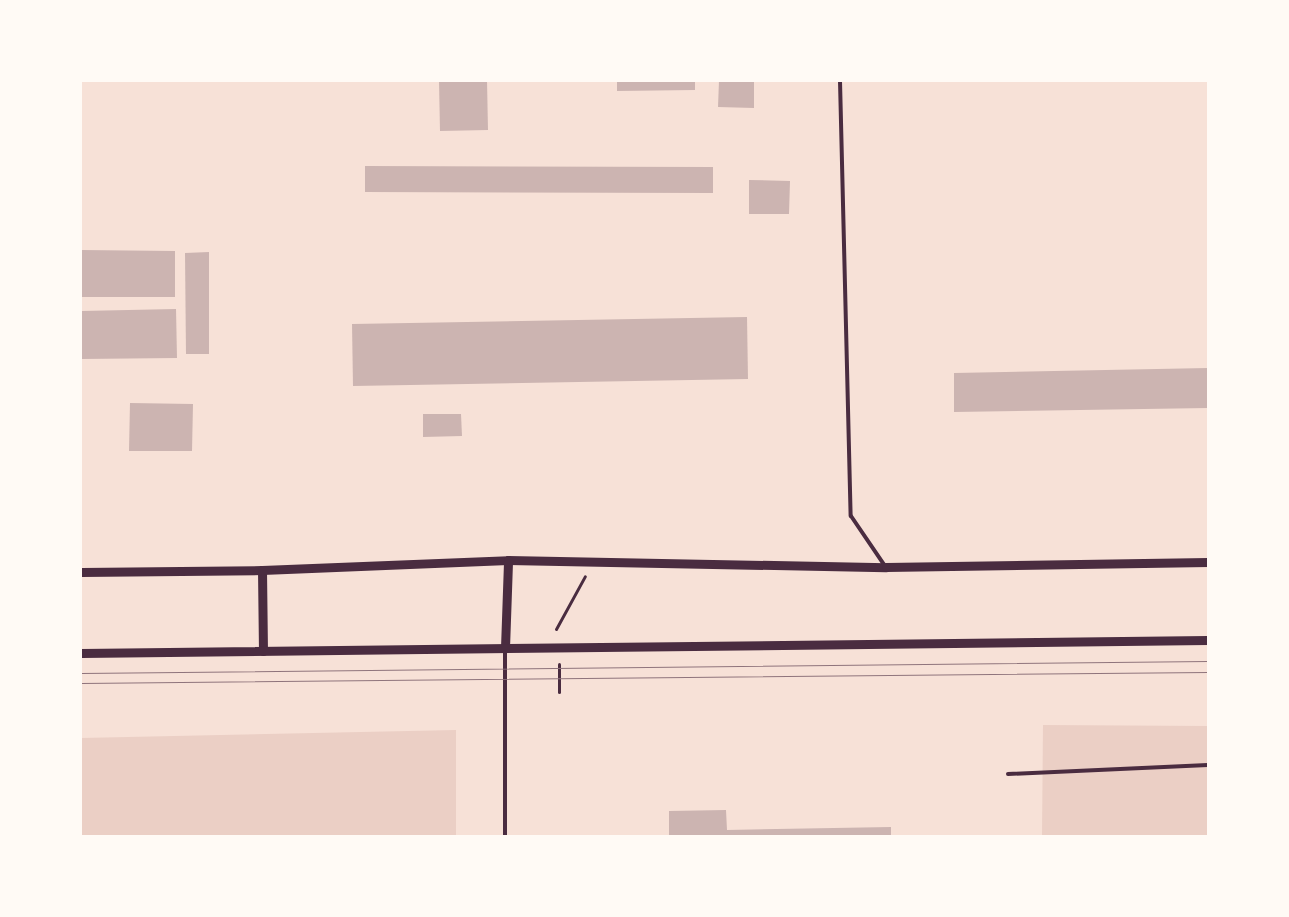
<!DOCTYPE html>
<style>
body{margin:0}
#map{position:relative;width:1289px;height:917px;overflow:hidden;background:#f7e1d7;font-family:Literata,serif}
div>[style]{position:absolute}
.green>*{inset:0;background:#ebcfc5}
.building>*{inset:0;background:#ccb4b1}
.path>*{height:3px;margin:-1.5px;padding:0 1.5px;transform-origin:1.5px;border-radius:1.5px;background:#4a2c40}
.service>*{height:4px;margin:-2px;padding:0 2px;transform-origin:2px;border-radius:2px;background:#4a2c40}
.tertiary>*{height:9px;margin:-4.5px;padding:0 4.5px;transform-origin:4.5px;border-radius:4.5px;background:#4a2c40}
.tram>*{height:1px;margin:-0.5px;padding:0 0.5px;transform-origin:0.5px;border-radius:0.5px;background:#8f747c}
span{translate:-50% -50%;white-space:nowrap;text-align:center;line-height:1.15;-webkit-text-stroke:5px #fffaf5;paint-order:stroke}
.frame{position:absolute;inset:0;border:82px solid #fffaf5;pointer-events:none}
</style>
<div id="map">
<div class="green">
<i style="clip-path:polygon(1043px 725px,1208px 726px,1208px 836px,1042px 836px)"></i>
<i style="clip-path:polygon(456px 730px,456px 836px,81px 836px,81px 738px)"></i>
</div>
<div class="building">
<i style="clip-path:polygon(439px 81px,487px 81px,488px 130px,440px 131px)"></i>
<i style="clip-path:polygon(617px 81px,695px 81px,695px 90px,617px 91px)"></i>
<i style="clip-path:polygon(719px 81px,754px 81px,754px 108px,718px 107px)"></i>
<i style="clip-path:polygon(365px 166px,713px 167px,713px 193px,365px 192px)"></i>
<i style="clip-path:polygon(749px 180px,790px 181px,789px 214px,749px 214px)"></i>
<i style="clip-path:polygon(81px 250px,175px 251px,175px 297px,81px 297px)"></i>
<i style="clip-path:polygon(209px 252px,209px 354px,186px 354px,185px 253px)"></i>
<i style="clip-path:polygon(176px 309px,177px 358px,81px 359px,81px 311px)"></i>
<i style="clip-path:polygon(747px 317px,748px 379px,353px 386px,352px 324px)"></i>
<i style="clip-path:polygon(1208px 368px,1208px 408px,954px 412px,954px 373px)"></i>
<i style="clip-path:polygon(130px 403px,193px 404px,192px 451px,129px 451px)"></i>
<i style="clip-path:polygon(423px 414px,461px 414px,462px 436px,423px 437px)"></i>
<i style="clip-path:polygon(726px 810px,727px 830px,891px 827px,891px 836px,669px 836px,669px 811px)"></i>
</div>
<div class="path">
<i style="left:556px;top:629px;width:60px;rotate:-61.3deg"></i>
<i style="left:559px;top:692px;width:28px;rotate:-90deg"></i>
</div>
<div class="service">
<i style="left:840px;top:81px;width:435px;rotate:88.6deg"></i>
<i style="left:851px;top:516px;width:60px;rotate:55.8deg"></i>
<i style="left:1008px;top:774px;width:200px;rotate:-2.6deg"></i>
<i style="left:505px;top:836px;width:188px;rotate:-90deg"></i>
</div>
<div class="tertiary">
<i style="left:262px;top:570px;width:81px;rotate:89.3deg"></i>
<i style="left:81px;top:572px;width:181px;rotate:-0.6deg"></i>
<i style="left:262px;top:570px;width:246px;rotate:-2.3deg"></i>
<i style="left:508px;top:560px;width:378px;rotate:1.1deg"></i>
<i style="left:886px;top:567px;width:322px;rotate:-0.9deg"></i>
<i style="left:505px;top:648px;width:88px;rotate:-88deg"></i>
<i style="left:81px;top:653px;width:1127px;rotate:-0.66deg"></i>
</div>
<div class="tram">
<i style="left:81px;top:673px;width:1127px;rotate:-0.61deg"></i>
<i style="left:81px;top:683px;width:1127px;rotate:-0.56deg"></i>
</div>
<div class="frame"></div>
</div>
